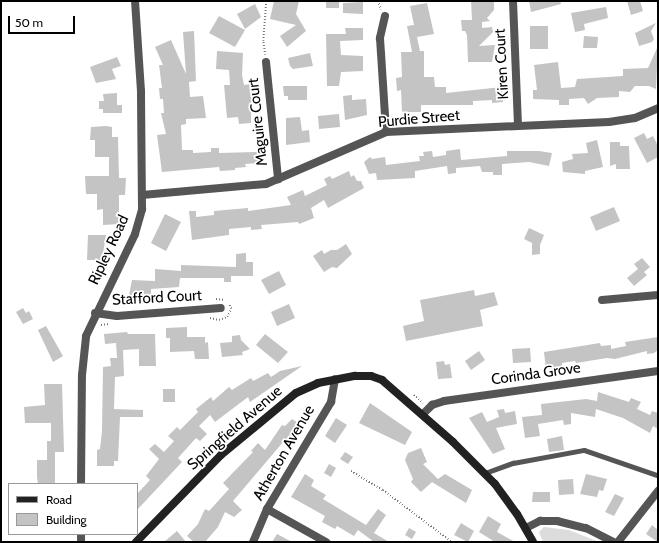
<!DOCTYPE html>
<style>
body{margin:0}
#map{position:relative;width:659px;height:543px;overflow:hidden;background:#fff;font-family:Cabin,sans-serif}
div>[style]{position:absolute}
.green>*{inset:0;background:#dcdcdc}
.building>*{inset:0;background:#c4c4c4}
.path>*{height:1.5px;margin-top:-0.75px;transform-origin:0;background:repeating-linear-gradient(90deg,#777 0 1px,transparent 0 3px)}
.lane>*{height:4.5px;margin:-2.25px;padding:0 2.25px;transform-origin:2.25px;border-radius:2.25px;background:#555}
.street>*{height:8px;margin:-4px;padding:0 4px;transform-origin:4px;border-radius:4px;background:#555}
.secondary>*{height:8px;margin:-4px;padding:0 4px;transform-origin:4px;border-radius:4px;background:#222}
span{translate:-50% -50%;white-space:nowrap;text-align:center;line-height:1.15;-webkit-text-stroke:3.5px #fff;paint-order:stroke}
.street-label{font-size:15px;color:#000}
.frame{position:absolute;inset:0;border:2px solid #000;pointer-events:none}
.legend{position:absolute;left:8px;top:483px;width:130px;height:52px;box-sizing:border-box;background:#fff;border:1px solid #999;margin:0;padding:5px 7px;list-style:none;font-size:12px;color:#000}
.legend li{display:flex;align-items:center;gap:8px;height:20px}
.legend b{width:20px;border:1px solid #999}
.scale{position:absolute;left:8px;top:16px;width:67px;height:18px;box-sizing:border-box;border:2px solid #000;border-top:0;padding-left:5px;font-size:12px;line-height:14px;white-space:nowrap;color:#000;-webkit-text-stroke:3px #fff;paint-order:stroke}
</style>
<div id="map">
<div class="green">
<i style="clip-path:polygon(544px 527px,569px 530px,599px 542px,543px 542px,539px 532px)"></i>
</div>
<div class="building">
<i style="clip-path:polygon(274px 1px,299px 1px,296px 14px,306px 31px,287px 47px,280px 36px,296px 25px,270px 19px)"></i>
<i style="clip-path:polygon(326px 1px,339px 1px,339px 8px,326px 8px)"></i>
<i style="clip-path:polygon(471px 1px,494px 1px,494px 10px,487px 18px,490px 21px,482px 22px,482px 28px,492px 27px,493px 32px,479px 46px,495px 45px,492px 62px,468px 62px,467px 35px,465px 31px,462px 31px,461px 20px,472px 20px)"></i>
<i style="clip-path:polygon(529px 1px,560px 1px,561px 4px,531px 12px)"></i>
<i style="clip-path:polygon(627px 1px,640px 1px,643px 11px,631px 15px)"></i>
<i style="clip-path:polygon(363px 2px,363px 14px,343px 13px,343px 3px)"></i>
<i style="clip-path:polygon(427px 3px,434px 34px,417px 37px,420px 51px,424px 51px,424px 77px,434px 77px,435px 87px,446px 87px,446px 93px,502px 87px,503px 102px,492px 103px,492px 100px,473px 101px,473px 105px,421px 105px,421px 112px,402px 112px,401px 90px,397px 91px,396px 78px,402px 77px,401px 52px,412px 52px,407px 26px,414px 25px,410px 6px)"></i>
<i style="clip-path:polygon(255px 4px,261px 17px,245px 29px,237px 14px)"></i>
<i style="clip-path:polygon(606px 7px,608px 18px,584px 24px,585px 30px,575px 32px,571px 13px)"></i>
<i style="clip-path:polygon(219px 16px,245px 30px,235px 47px,209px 33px)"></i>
<i style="clip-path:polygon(656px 23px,651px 31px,654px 39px,652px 42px,639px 46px,635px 33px)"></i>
<i style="clip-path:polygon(530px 26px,548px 26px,548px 49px,530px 49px)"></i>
<i style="clip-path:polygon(345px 28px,363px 28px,363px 40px,340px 41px,341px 55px,363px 56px,363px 71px,341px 72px,339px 86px,327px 86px,326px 34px,346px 34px)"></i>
<i style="clip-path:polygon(194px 31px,196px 81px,189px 82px,190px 97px,203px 96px,206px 118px,186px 119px,186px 124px,181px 125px,182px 150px,193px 150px,193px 153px,211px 152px,211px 148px,219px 148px,219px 153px,257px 152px,258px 163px,245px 164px,246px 167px,235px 168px,235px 170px,220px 171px,219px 167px,162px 172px,157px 135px,166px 134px,161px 113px,164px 113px,163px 99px,160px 99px,159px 88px,162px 88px,159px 65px,163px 65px,155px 47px,171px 40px,186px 74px,183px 32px)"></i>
<i style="clip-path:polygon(584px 36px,598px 37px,597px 48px,583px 48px)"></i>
<i style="clip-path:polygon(658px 46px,656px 89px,649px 86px,635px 86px,630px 92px,619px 91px,619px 97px,597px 98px,588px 104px,584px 98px,569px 99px,569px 105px,559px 105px,559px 100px,533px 99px,533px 90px,537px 90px,534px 65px,558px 62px,561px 88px,575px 87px,577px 79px,623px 76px,623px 69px,648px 68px)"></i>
<i style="clip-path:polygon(217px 51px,243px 53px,242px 75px,244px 85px,251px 84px,251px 123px,239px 124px,238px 117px,227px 118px,224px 85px,230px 85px,229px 70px,216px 69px)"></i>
<i style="clip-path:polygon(310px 53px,313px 66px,293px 69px,290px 66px,288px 58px)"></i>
<i style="clip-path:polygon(117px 57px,121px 66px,112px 69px,116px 79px,96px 83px,90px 67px)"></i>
<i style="clip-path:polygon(283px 86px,307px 86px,307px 100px,288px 100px,288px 96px,284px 96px)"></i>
<i style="clip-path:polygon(117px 93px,117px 105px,122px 105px,122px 113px,103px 113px,103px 109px,99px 109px,99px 101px,104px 101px,103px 94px)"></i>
<i style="clip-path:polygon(352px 95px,352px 100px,366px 99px,367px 115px,345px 120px,343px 96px)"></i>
<i style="clip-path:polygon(339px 114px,340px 127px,319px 129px,318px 116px)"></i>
<i style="clip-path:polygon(300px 117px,302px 131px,309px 130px,310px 142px,286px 145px,286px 118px)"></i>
<i style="clip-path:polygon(106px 126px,112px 127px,112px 137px,118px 137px,119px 178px,126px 178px,125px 195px,119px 195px,119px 224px,103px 225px,103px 209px,97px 210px,97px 194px,86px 194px,85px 176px,109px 176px,109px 157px,95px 157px,95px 140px,90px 140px,91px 127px)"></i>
<i style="clip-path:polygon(644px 133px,647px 139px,653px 136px,658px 146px,658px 157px,647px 163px,634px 138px)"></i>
<i style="clip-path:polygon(597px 140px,603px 167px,585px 171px,585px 174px,563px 172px,562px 162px,573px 159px,572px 154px,588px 153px,586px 143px)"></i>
<i style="clip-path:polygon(610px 142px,620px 142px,620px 146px,629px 146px,630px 169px,616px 169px,616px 164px,610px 166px)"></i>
<i style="clip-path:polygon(460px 149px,461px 160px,507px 156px,507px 151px,539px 151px,552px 153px,549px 166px,529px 162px,502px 164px,502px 175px,493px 175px,493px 172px,482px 172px,480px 166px,456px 168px,456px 173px,448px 174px,447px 166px,415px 171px,415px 178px,377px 180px,376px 173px,369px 174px,364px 162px,370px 157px,372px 159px,385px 157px,386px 165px,420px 161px,419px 156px,424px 156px,423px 152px,432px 151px,433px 157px,446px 155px,446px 151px)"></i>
<i style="clip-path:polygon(349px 171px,351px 177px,354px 175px,357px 181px,361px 181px,364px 188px,328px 208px,324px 200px,311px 208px,314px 218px,299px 224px,298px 222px,261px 225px,262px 229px,251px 230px,251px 227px,229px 229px,229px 235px,192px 240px,189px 211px,196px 211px,196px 217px,214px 215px,214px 211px,248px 208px,248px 211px,291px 205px,287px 197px,303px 190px,305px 196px,327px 185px,324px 179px,330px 176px,332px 179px)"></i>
<i style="clip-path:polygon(614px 207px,620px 221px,596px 231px,590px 217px)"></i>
<i style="clip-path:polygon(165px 214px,181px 222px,166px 251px,151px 243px)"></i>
<i style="clip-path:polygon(529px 228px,544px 235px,540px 245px,540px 254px,532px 255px,532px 243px,524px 239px)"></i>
<i style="clip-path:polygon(88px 235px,106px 235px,102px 260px,87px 260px)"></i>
<i style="clip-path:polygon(346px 244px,352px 254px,337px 268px,332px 267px,324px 272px,313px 256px,322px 250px,324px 254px,331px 250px,337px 250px)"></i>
<i style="clip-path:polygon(246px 253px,246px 262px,253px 262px,253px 276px,231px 276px,231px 282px,224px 282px,224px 278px,180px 278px,179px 287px,151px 289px,151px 295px,129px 295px,132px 280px,155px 281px,155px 269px,181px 271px,181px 265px,236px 267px,236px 254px)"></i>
<i style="clip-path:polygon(642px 258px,650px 267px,644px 272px,647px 275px,634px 286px,627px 278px,638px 269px,634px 264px)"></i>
<i style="clip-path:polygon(279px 271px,286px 285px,269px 294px,261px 280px)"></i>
<i style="clip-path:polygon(474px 290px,475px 296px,494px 292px,498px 305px,480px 310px,483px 326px,406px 341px,403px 326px,424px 321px,420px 300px)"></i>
<i style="clip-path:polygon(289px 304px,295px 318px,277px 326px,271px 312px)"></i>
<i style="clip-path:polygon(23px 308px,26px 313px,29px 311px,33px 319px,23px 324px,16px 312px)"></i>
<i style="clip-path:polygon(46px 326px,63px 356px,53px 362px,38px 330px)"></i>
<i style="clip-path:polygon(187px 327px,187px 337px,205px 337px,205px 343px,208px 342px,209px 359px,195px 359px,194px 351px,170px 352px,170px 338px,166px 338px,166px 328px)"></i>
<i style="clip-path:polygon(127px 332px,128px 334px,155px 334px,156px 366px,139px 366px,139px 349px,123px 350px,124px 376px,115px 377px,114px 409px,143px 410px,143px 417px,120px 417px,118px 461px,114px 461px,114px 466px,97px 466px,97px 450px,100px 449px,102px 431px,103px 367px,111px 366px,110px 358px,117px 358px,116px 343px,105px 344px,104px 334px)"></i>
<i style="clip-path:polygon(265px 334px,288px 352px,278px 363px,256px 345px)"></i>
<i style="clip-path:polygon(240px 335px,241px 340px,250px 349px,242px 352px,243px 355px,222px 357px,220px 343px,232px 342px,232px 336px)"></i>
<i style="clip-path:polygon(658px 337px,658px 350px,654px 353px,647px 354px,647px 351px,615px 359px,607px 358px,576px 363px,575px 361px,562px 363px,562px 367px,546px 369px,544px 352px,600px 343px,601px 346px,611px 345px,611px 349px,626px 346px,625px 342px)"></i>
<i style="clip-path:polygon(530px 348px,531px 362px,513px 363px,512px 349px)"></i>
<i style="clip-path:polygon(479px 351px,485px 360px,471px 370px,465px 361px)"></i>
<i style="clip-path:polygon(444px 361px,445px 365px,450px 364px,452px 378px,438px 379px,436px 362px)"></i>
<i style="clip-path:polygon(302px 366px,250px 402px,248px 397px,215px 422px,210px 415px,199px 426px,207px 434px,200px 441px,196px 438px,178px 458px,182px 462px,137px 510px,137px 494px,150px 480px,146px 476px,159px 459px,149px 449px,155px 444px,164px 452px,174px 441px,168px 436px,177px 427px,180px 430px,198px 412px,196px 409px,211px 397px,213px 401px,229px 387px,232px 390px,251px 378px,253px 381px,268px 373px,271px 377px,280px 371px)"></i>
<i style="clip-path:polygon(44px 384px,62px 384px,64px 452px,55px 452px,55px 484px,38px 484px,37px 477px,37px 460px,47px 460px,47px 441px,51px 441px,51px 423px,25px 423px,24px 407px,45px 405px)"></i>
<i style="clip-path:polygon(163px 389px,175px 389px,175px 402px,163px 402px)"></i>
<i style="clip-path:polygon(598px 392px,629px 402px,631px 398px,641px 402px,637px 409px,650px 415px,652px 411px,658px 413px,658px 429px,653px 426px,650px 433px,623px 418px,596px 409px,595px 417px,571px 413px,571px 424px,564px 425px,563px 420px,538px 424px,540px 436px,525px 438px,522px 417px,542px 415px,541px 404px,586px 399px,597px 401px)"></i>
<i style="clip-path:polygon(370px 403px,412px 432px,405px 445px,359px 423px)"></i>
<i style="clip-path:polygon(504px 409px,505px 413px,515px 411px,517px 424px,496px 428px,505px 449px,493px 454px,469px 418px,482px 412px,487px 422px,499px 417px,497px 410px)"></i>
<i style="clip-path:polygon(336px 418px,347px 425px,335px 443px,325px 436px)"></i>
<i style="clip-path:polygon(292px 419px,298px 423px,286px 443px,284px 441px,233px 501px,242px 510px,234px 517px,225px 512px,218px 527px,205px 542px,194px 542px,187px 536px,198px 524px,205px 509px,209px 511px,229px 489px,223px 483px,253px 452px,251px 451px,258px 443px,265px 450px,282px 425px,285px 426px)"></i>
<i style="clip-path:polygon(562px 436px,564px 450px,549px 452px,547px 439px)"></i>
<i style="clip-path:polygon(421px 448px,427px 462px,423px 464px,438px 479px,445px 474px,472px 490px,466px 503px,432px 482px,421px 492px,411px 482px,413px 479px,405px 460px,408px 453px)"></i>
<i style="clip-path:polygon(345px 452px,353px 457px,348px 464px,340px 459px)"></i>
<i style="clip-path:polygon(329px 464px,336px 468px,331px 477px,324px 473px)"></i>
<i style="clip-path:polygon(305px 474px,314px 480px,311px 486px,326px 495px,323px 499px,366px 525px,378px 509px,386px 515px,374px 533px,389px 542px,374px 542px,358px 530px,354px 536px,337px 526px,335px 529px,322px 522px,325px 516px,291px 497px)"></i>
<i style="clip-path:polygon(586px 474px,607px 479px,603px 491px,599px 490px,597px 497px,580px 494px)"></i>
<i style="clip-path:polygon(573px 479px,574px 494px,559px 495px,558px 480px)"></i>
<i style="clip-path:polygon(533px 492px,550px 492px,550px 502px,532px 502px)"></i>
<i style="clip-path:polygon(615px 494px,624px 498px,614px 516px,605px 512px)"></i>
<i style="clip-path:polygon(488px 516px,501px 524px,497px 532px,515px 542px,495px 542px,479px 532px)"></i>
<i style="clip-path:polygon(461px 523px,474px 531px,468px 542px,454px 535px)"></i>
<i style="clip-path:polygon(652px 525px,658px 530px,658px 542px,646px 534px)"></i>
<i style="clip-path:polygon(409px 528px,416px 532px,412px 539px,405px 535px)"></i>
<i style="clip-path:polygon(177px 531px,186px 542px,164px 542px)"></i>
<i style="clip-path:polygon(277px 534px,292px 542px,272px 542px)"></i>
</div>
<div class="path">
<i style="left:378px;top:1px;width:9px;rotate:69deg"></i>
<i style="left:265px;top:55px;width:14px;rotate:-98deg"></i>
<i style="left:263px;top:41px;width:40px;rotate:-85.7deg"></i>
<i style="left:216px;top:299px;width:9px;rotate:6deg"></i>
<i style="left:210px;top:318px;width:9px;rotate:13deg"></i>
<i style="left:219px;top:320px;width:9px;rotate:-21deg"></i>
<i style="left:227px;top:317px;width:9px;rotate:-63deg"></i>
<i style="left:231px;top:309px;width:5px;rotate:-112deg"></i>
<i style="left:101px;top:325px;width:8px;rotate:-7deg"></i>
<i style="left:414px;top:395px;width:12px;rotate:42deg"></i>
<i style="left:351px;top:471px;width:37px;rotate:31deg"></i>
<i style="left:383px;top:490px;width:86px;rotate:37deg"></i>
</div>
<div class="lane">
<i style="left:485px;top:473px;width:30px;rotate:-20deg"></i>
<i style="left:513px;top:463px;width:72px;rotate:-10.4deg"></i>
<i style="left:584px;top:450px;width:77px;rotate:18.9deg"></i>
</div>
<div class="street">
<i style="left:513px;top:1px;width:125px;rotate:87.7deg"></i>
<i style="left:385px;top:16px;width:23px;rotate:103deg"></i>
<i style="left:380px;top:38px;width:94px;rotate:86.3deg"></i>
<i style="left:266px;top:62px;width:118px;rotate:84.1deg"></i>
<i style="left:142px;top:195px;width:124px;rotate:-5.1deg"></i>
<i style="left:266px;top:184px;width:131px;rotate:-23.4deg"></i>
<i style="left:386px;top:132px;width:223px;rotate:-2.6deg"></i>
<i style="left:609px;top:122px;width:26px;rotate:-9deg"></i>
<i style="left:635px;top:118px;width:25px;rotate:-23deg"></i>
<i style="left:602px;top:300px;width:56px;rotate:-5.1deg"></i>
<i style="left:95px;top:313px;width:22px;rotate:8deg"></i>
<i style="left:117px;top:316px;width:104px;rotate:-4.4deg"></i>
<i style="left:423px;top:414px;width:13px;rotate:-45deg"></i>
<i style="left:432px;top:405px;width:13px;rotate:-18deg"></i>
<i style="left:444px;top:401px;width:216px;rotate:-8deg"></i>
<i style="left:81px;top:484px;width:109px;rotate:-89.5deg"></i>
<i style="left:82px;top:375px;width:39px;rotate:-84deg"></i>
<i style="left:86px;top:336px;width:113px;rotate:-64.3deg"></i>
<i style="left:135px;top:234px;width:26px;rotate:-74deg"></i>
<i style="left:142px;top:209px;width:118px;rotate:-90.5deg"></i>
<i style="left:141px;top:91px;width:90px;rotate:-93.8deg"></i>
<i style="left:267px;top:509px;width:68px;rotate:29.2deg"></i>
<i style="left:526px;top:528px;width:16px;rotate:-27deg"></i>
<i style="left:540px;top:521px;width:17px"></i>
<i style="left:557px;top:521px;width:30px;rotate:14deg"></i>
<i style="left:586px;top:528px;width:31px;rotate:27deg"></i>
<i style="left:81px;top:534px;width:8px;rotate:90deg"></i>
<i style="left:253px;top:542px;width:36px;rotate:-67deg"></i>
<i style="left:267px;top:509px;width:125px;rotate:-59.1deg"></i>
<i style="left:331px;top:402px;width:23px;rotate:-80deg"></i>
<i style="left:618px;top:542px;width:65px;rotate:-51.9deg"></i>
</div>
<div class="secondary">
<i style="left:136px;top:542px;width:122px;rotate:-45.7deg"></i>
<i style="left:221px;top:455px;width:97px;rotate:-39.6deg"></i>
<i style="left:296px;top:393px;width:24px;rotate:-24deg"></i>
<i style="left:318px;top:383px;width:38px;rotate:-11deg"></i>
<i style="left:355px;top:376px;width:16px"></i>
<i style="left:371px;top:376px;width:12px;rotate:20deg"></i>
<i style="left:382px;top:380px;width:94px;rotate:41.1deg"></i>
<i style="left:453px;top:442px;width:59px;rotate:45deg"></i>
<i style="left:495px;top:484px;width:37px;rotate:54deg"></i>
<i style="left:517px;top:514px;width:32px;rotate:60deg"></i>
</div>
<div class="street-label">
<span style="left:502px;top:64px;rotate:-93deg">Kiren Court</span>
<span style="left:419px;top:119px;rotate:-5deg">Purdie Street</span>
<span style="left:258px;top:122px;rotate:-96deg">Maguire Court</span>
<span style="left:109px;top:250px;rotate:-65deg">Ripley Road</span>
<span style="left:157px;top:298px;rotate:-3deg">Stafford Court</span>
<span style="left:536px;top:374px;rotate:-8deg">Corinda Grove</span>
<span style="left:235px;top:428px;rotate:-41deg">Springfield Avenue</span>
<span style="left:284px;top:453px;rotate:-60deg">Atherton Avenue</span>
</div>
<div class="frame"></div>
<ul class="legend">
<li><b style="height:5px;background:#222"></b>Road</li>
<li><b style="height:11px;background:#c4c4c4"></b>Building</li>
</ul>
<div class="scale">50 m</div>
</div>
